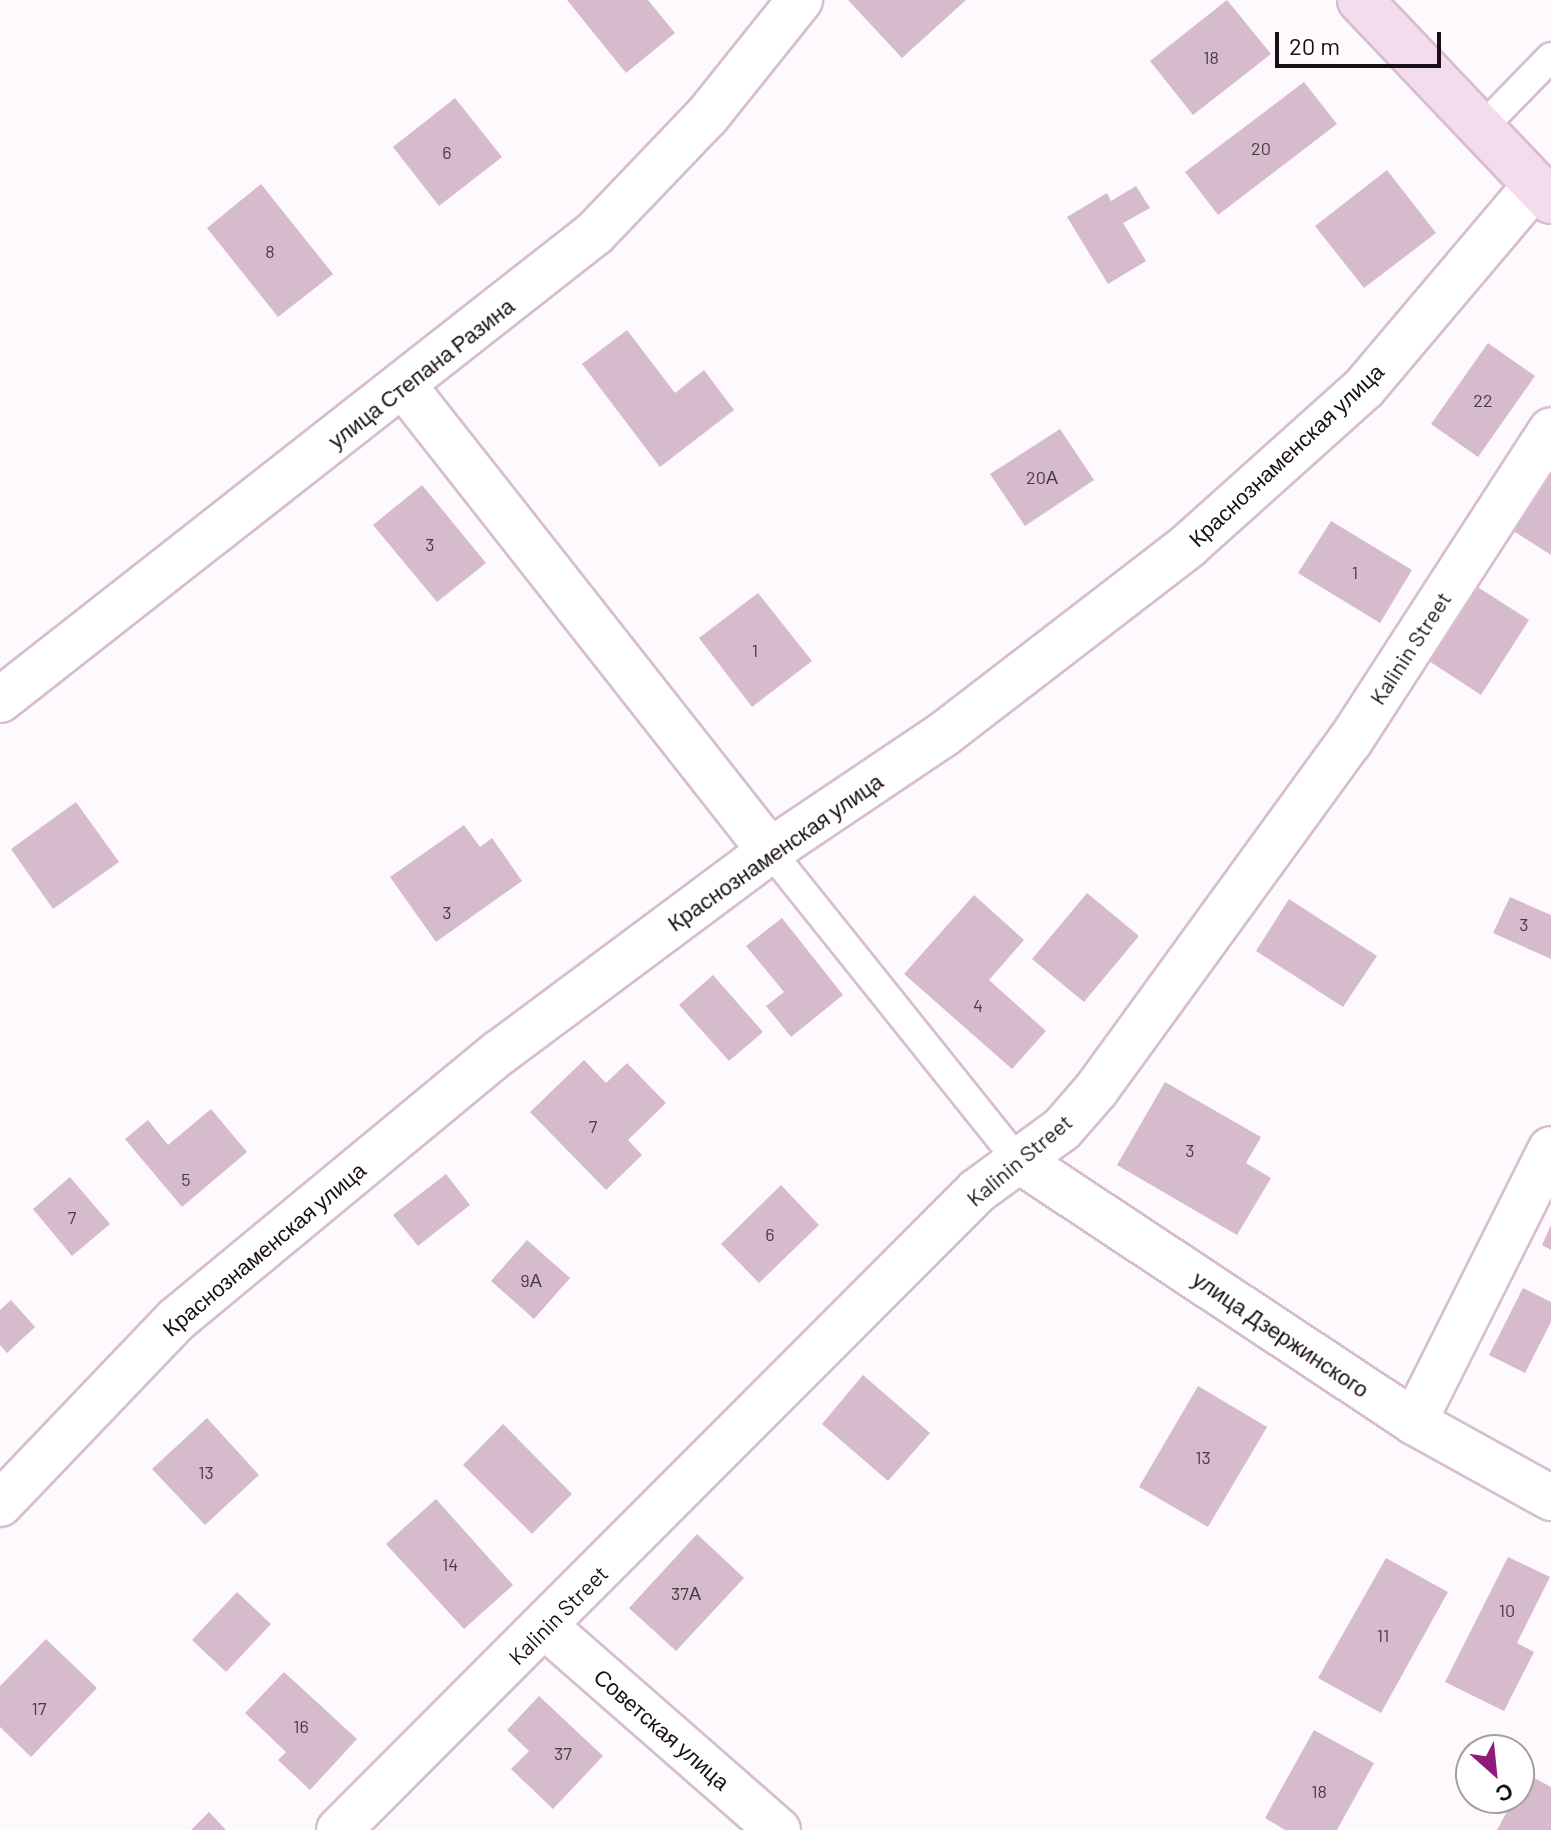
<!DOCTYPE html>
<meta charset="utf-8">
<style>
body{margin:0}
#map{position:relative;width:1551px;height:1830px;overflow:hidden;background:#fef9fc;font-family:Barlow,sans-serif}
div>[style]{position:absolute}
.building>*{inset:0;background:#d6bbcd}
.roads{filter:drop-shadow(2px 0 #d8bdcf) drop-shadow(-2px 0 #d8bdcf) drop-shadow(0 2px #d8bdcf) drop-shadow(0 -2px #d8bdcf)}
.service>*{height:28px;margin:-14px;padding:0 14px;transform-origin:14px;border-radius:14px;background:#fff}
.minor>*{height:44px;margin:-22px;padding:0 22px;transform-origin:22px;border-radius:22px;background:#fff}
.secondary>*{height:44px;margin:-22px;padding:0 22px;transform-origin:22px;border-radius:22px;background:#f3dced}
span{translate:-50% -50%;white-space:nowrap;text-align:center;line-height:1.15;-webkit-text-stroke:6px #fff;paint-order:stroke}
.number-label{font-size:18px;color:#483b44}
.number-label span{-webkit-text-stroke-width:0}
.street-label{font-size:22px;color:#191016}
.north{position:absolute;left:1455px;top:1734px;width:80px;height:80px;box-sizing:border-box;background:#fff;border:2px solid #a39fa2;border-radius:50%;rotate:153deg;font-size:22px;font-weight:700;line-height:32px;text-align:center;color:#191016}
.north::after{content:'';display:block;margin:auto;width:28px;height:36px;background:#911b7a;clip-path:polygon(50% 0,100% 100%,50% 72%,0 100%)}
.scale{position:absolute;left:1275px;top:32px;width:166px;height:36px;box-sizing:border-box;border:4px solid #191016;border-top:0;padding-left:10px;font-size:24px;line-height:28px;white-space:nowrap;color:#191016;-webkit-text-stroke:6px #fff;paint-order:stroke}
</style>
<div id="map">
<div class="building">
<i style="clip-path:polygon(567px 0,648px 0,675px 33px,626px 73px)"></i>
<i style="clip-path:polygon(848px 0,966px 0,902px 58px)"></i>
<i style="clip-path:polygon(1227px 0,1271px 54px,1193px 115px,1150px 61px)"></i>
<i style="clip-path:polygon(1304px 82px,1337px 124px,1218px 215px,1185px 172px)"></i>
<i style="clip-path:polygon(455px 98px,502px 157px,439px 206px,393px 147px)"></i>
<i style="clip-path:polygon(1387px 170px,1436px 233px,1364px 288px,1315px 226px)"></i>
<i style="clip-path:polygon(261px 184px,333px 274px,278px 317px,207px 228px)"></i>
<i style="clip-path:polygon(1136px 186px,1150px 208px,1123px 223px,1146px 261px,1108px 284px,1067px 217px,1107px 193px,1111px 201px)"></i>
<i style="clip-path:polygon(627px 330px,675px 393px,704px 370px,734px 410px,660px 467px,582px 364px)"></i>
<i style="clip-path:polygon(1488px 343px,1535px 376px,1478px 457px,1431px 424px)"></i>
<i style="clip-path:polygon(1060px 429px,1094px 480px,1025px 526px,990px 474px)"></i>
<i style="clip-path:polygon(1551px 469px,1551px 555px,1512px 530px)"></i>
<i style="clip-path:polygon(422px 485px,486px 563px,437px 602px,373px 525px)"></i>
<i style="clip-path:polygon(1331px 521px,1412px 570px,1380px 623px,1298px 573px)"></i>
<i style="clip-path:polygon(1476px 586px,1529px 620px,1481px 695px,1429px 661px)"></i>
<i style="clip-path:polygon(758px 593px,812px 661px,752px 707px,699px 638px)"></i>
<i style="clip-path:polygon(76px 802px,119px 862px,53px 909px,11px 849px)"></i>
<i style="clip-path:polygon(464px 825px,480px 847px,492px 838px,522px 881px,436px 942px,390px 877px)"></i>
<i style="clip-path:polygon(1087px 893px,1139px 936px,1084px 1002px,1032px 959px)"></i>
<i style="clip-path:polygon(974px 895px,1024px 940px,989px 980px,1046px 1031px,1012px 1069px,904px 974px)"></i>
<i style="clip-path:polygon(1510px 897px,1551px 915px,1551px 959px,1493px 933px)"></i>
<i style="clip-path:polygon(1289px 899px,1377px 956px,1343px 1007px,1256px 951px)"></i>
<i style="clip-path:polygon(782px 918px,843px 995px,791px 1037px,766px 1006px,784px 992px,746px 946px)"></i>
<i style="clip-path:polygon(713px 975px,763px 1032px,729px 1061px,679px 1005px)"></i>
<i style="clip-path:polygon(584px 1060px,606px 1083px,627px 1063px,666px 1103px,628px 1140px,642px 1155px,606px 1190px,530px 1112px)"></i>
<i style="clip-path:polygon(1165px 1082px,1261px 1137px,1246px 1163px,1271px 1178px,1237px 1235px,1117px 1165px)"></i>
<i style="clip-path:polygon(211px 1109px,247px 1152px,182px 1207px,125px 1139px,148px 1120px,168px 1145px)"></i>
<i style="clip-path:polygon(446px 1174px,470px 1205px,418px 1246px,393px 1215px)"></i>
<i style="clip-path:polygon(70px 1177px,110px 1224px,72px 1256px,33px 1209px)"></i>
<i style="clip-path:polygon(781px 1185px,819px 1225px,759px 1283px,721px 1244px)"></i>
<i style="clip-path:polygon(1551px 1225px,1551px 1250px,1542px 1245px)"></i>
<i style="clip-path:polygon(527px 1240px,570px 1278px,534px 1319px,491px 1281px)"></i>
<i style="clip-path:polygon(1523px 1288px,1551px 1302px,1551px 1322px,1525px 1373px,1489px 1355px)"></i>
<i style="clip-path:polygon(11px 1300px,35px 1327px,7px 1353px,0 1345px,0 1310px)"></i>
<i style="clip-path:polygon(863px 1375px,930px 1433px,888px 1481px,822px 1424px)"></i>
<i style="clip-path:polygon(1198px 1386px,1267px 1427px,1208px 1527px,1139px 1487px)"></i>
<i style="clip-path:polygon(207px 1418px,259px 1475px,205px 1525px,152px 1469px)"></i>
<i style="clip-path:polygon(503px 1424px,572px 1494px,532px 1534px,463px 1465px)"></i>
<i style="clip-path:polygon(436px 1499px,513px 1585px,464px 1629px,386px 1544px)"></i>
<i style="clip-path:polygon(697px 1534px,744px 1578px,676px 1651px,629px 1608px)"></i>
<i style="clip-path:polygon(1508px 1557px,1550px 1577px,1517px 1643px,1534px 1652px,1504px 1711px,1445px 1682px)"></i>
<i style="clip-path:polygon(1386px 1558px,1448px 1592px,1381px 1713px,1318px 1678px)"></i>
<i style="clip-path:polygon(237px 1592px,271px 1624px,226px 1672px,192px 1640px)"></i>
<i style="clip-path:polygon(46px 1639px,97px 1688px,31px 1757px,0 1727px,0 1686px)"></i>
<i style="clip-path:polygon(284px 1672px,357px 1739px,310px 1790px,278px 1760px,286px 1752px,245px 1713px)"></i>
<i style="clip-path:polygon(539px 1696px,603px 1756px,553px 1809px,511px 1769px,529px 1751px,507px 1730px)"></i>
<i style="clip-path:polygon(1314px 1730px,1374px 1763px,1337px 1830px,1285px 1830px,1265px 1818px)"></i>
<i style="clip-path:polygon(1527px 1774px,1551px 1787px,1551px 1830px,1497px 1830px)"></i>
<i style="clip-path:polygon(209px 1812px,226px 1830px,191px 1830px)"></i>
</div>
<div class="roads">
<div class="service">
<i style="left:1479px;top:131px;width:103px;rotate:-45.8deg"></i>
<i style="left:770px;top:851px;width:395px;rotate:51.3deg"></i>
</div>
<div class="minor">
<i style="left:404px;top:386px;width:592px;rotate:51.79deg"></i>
<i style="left:0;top:700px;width:756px;rotate:-38.13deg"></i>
<i style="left:595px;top:233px;width:162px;rotate:-46.3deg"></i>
<i style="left:707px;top:116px;width:149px;rotate:-51.3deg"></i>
<i style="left:1017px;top:1159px;width:476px;rotate:33.5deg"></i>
<i style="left:1414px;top:1422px;width:157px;rotate:29deg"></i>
<i style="left:1414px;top:1422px;width:305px;rotate:-63.4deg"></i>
<i style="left:0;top:1504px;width:256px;rotate:-46.3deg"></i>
<i style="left:177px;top:1319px;width:418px;rotate:-39.6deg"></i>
<i style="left:499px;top:1053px;width:338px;rotate:-36.7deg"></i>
<i style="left:770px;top:851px;width:210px;rotate:-33.9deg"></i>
<i style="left:944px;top:734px;width:309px;rotate:-37.6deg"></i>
<i style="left:1189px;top:545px;width:235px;rotate:-41.9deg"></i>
<i style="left:1364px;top:388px;width:265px;rotate:-49.8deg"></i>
<i style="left:547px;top:1628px;width:307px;rotate:41.2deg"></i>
<i style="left:339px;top:1830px;width:903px;rotate:-45.04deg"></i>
<i style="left:977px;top:1191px;width:105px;rotate:-36.1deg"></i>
<i style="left:1062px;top:1129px;width:52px;rotate:-48.9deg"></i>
<i style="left:1096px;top:1090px;width:432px;rotate:-54deg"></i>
<i style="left:1350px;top:741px;width:370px;rotate:-57.1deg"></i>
</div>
<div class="secondary">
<i style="left:1360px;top:0;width:277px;rotate:46.5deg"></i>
</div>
</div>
<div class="number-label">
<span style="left:1211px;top:57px">18</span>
<span style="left:1261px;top:148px">20</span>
<span style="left:447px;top:152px">6</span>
<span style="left:270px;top:251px">8</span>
<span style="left:1483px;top:400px">22</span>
<span style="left:1042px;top:477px">20А</span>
<span style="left:430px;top:544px">3</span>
<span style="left:1355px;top:572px">1</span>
<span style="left:755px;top:650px">1</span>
<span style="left:447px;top:912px">3</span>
<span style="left:1524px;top:924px">3</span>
<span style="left:978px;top:1005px">4</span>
<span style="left:593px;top:1126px">7</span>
<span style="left:1190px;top:1150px">3</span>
<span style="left:186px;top:1179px">5</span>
<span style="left:72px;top:1217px">7</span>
<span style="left:770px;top:1234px">6</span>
<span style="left:531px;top:1280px">9А</span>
<span style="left:1203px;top:1457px">13</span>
<span style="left:206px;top:1472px">13</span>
<span style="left:450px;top:1564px">14</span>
<span style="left:686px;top:1593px">37А</span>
<span style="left:1507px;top:1610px">10</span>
<span style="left:1383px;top:1635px">11</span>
<span style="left:39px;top:1708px">17</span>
<span style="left:301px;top:1726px">16</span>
<span style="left:563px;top:1753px">37</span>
<span style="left:1319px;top:1791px">18</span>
</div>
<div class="street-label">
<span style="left:421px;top:373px;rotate:-38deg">улица Степана Разина</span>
<span style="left:1286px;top:455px;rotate:-43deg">Краснознаменская улица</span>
<span style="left:1410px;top:648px;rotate:-57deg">Kalinin Street</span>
<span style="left:775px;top:852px;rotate:-35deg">Краснознаменская улица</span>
<span style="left:1019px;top:1160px;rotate:-40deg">Kalinin Street</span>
<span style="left:264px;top:1249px;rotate:-40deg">Краснознаменская улица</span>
<span style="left:1281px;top:1334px;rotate:34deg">улица Дзержинского</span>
<span style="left:558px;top:1615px;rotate:-45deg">Kalinin Street</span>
<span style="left:662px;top:1729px;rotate:41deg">Советская улица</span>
</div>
<div class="north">С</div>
<div class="scale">20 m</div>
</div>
